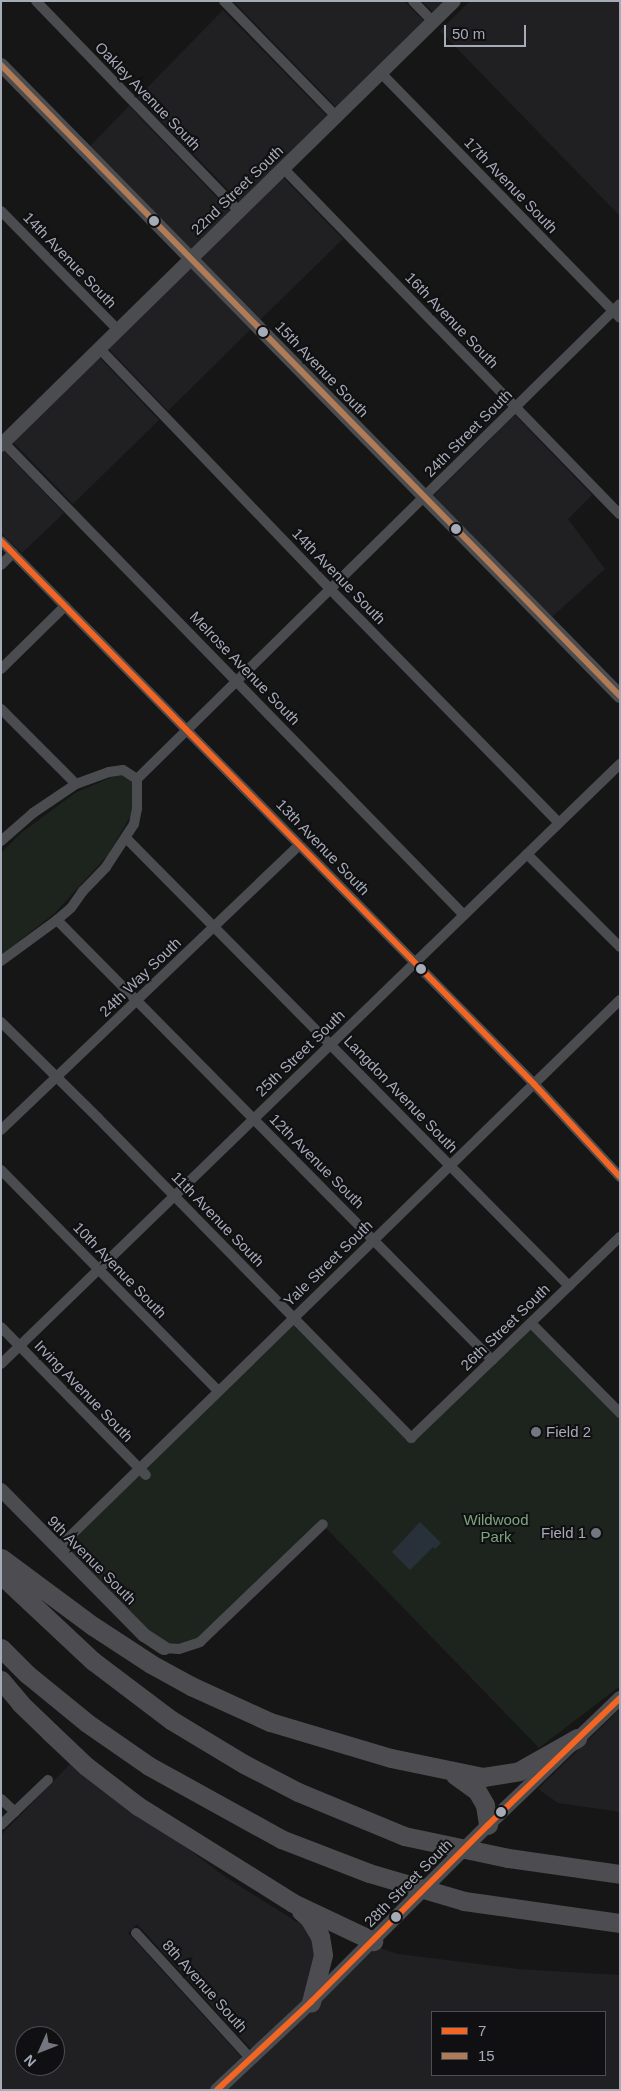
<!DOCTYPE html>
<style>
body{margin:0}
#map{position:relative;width:621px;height:2091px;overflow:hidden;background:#161616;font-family:Arial,sans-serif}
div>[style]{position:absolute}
.built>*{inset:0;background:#202022}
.green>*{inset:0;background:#1c241d}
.water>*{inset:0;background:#283139}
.minor>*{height:10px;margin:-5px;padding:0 5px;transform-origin:5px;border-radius:5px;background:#4a4c4f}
.tertiary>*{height:14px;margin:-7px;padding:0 7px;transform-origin:7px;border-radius:7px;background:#4a4c4f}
.motorway>*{height:19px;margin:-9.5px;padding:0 9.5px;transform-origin:9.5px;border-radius:9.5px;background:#4d4d51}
.motorway-bridge>*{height:19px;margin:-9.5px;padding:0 9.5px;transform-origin:9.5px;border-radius:9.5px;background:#4d4d51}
.bus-1>*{height:6px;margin:-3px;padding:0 3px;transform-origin:3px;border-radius:3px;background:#f26522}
.bus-2>*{height:6px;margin:-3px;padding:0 3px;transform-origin:3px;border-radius:3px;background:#b07c57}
.dots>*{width:14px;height:14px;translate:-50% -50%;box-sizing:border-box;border:2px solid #101012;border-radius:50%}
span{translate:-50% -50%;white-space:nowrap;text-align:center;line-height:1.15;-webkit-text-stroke:4px #101012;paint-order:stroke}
.street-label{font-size:15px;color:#a6abb8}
.poi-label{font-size:15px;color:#a6abb8}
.left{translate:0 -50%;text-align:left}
.right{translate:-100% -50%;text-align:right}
.park-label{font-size:15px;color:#7ca57f}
.frame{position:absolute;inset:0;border:2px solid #a6abb8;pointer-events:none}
.legend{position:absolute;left:431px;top:2011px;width:175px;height:65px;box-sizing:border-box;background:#101012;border:1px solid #4c4e54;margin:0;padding:6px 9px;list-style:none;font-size:15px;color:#a6abb8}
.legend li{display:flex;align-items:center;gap:10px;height:25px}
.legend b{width:25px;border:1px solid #4c4e54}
.north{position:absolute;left:15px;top:2026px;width:50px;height:50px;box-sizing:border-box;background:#101012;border:1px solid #4c4e54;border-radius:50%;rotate:226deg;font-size:14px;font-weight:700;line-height:20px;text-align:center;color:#a6abb8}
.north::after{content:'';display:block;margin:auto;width:18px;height:22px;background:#74777f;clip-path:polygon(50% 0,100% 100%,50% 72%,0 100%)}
.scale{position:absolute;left:444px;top:25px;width:82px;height:22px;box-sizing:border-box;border:2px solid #a6abb8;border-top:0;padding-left:6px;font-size:15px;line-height:18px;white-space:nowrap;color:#a6abb8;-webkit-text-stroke:4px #101012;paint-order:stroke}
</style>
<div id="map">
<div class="built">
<i style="clip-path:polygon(233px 1px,404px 1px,425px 22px,337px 108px)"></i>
<i style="clip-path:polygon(422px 1px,446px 1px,434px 13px)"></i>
<i style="clip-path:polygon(470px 1px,620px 1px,620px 216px,440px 31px)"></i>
<i style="clip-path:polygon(223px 10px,328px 117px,240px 202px,138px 97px)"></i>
<i style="clip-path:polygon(129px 106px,231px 212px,192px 250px,90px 146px)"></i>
<i style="clip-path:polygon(283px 177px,343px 239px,260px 320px,199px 258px)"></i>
<i style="clip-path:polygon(190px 267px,251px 329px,168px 411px,108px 348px)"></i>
<i style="clip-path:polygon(99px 357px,159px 420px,73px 504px,13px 442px)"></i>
<i style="clip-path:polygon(515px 415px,592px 495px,568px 519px,605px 569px,552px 617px,433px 496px)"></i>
<i style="clip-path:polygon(4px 451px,64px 513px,22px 553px,1px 533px,1px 453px)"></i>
<i style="clip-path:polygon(620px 1709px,620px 1812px,558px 1803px,538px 1789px)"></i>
<i style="clip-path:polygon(evenodd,72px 1762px,227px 1878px,297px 1922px,305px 1925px,314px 1939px,316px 1959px,306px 1999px,252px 2050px,137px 1924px,128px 1933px,243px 2059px,209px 2090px,1px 2090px,1px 1835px,72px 1762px,25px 2036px,55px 2036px,55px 2066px,25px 2066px,25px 2036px)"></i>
<i style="clip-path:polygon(evenodd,377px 1947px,398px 1954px,517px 1969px,620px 1975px,620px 2090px,226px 2090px,377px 1947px,432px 2012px,605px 2012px,605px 2075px,432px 2075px,432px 2012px)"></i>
</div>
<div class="green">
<i style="clip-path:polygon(119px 774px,136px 784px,134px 810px,108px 855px,54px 914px,1px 955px,1px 853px,21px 833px,75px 793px)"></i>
<i style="clip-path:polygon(294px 1318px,411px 1438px,531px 1323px,620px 1413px,620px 1686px,539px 1748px,323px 1525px,204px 1638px,164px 1648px,58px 1548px)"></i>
</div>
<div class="water">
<i style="clip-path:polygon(420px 1522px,441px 1543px,435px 1549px,433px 1547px,410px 1570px,392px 1552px)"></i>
</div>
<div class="minor">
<i style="left:36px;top:1px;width:292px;rotate:46deg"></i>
<i style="left:224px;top:1px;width:161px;rotate:45.8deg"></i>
<i style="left:413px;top:1px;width:29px;rotate:46deg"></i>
<i style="left:381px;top:73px;width:342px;rotate:45.7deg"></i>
<i style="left:283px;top:168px;width:483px;rotate:45.8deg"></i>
<i style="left:1px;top:211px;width:167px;rotate:45.5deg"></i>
<i style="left:99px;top:348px;width:334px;rotate:46.2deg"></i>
<i style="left:330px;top:589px;width:327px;rotate:45.6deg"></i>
<i style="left:4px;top:443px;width:659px;rotate:45.74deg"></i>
<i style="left:1px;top:541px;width:761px;rotate:45.53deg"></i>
<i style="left:534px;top:1084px;width:127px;rotate:47.2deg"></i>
<i style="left:1px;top:565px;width:17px;rotate:-45deg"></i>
<i style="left:1px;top:669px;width:90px;rotate:-44.5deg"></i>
<i style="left:1px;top:709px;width:106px;rotate:45deg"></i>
<i style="left:126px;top:838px;width:630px;rotate:45.32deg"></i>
<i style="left:1px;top:841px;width:43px;rotate:-41.2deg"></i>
<i style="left:33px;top:813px;width:52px;rotate:-34deg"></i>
<i style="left:76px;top:784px;width:35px;rotate:-20deg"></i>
<i style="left:109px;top:772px;width:14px;rotate:-8deg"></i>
<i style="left:123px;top:770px;width:17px;rotate:33deg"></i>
<i style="left:527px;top:854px;width:132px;rotate:45deg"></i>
<i style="left:57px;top:920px;width:619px;rotate:45.33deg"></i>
<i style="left:1px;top:961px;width:69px;rotate:-36.2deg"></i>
<i style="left:57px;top:920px;width:18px;rotate:-41deg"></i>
<i style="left:71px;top:908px;width:21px;rotate:-55deg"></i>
<i style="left:83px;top:891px;width:33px;rotate:-46deg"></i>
<i style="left:106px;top:867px;width:51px;rotate:-56.9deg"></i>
<i style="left:134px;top:824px;width:15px;rotate:-79deg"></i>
<i style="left:137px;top:809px;width:30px;rotate:-90deg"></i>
<i style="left:137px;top:779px;width:677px;rotate:-44.52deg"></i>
<i style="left:1px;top:1022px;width:136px;rotate:44.7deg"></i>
<i style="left:98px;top:1118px;width:448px;rotate:45.6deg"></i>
<i style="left:411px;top:1438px;width:290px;rotate:-43.9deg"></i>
<i style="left:1px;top:1130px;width:412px;rotate:-43.7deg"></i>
<i style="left:1px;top:1170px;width:310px;rotate:45.5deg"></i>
<i style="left:531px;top:1323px;width:127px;rotate:45.3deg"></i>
<i style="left:1px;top:1327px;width:207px;rotate:45.6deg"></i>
<i style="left:1px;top:1364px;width:862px;rotate:-44.11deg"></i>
<i style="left:58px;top:1548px;width:785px;rotate:-44.28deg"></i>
<i style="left:164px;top:1648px;width:15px;rotate:4deg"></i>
<i style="left:179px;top:1649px;width:22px;rotate:-18deg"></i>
<i style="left:200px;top:1642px;width:170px;rotate:-43.8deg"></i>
<i style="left:1px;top:1799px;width:19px;rotate:43deg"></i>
<i style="left:1px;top:1825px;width:65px;rotate:-43.8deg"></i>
<i style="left:136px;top:1933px;width:171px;rotate:47.6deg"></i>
</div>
<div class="tertiary">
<i style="left:1px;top:65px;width:884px;rotate:45.55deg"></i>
<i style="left:1px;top:445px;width:634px;rotate:-44.43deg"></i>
<i style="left:1px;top:1490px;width:204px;rotate:45.4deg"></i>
<i style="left:144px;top:1635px;width:24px;rotate:33deg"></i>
<i style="left:217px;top:2090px;width:129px;rotate:-43.1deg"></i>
<i style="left:311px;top:2002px;width:250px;rotate:-45deg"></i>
<i style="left:488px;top:1825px;width:183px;rotate:-43.9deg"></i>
</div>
<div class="motorway">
<i style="left:1px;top:1558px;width:114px;rotate:36.5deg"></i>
<i style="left:93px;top:1626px;width:69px;rotate:33.2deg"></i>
<i style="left:151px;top:1664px;width:46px;rotate:28.8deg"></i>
<i style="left:191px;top:1686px;width:87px;rotate:24.5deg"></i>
<i style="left:270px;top:1722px;width:126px;rotate:16.6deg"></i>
<i style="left:391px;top:1758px;width:94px;rotate:11.7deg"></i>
<i style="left:483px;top:1777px;width:36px;rotate:-9deg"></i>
<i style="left:519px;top:1771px;width:67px;rotate:-29.6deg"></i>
<i style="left:1px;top:1575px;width:126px;rotate:43.1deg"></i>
<i style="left:93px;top:1661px;width:98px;rotate:37.1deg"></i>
<i style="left:171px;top:1720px;width:85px;rotate:31.1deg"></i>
<i style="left:244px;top:1764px;width:61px;rotate:27.4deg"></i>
<i style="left:298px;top:1792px;width:115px;rotate:22.5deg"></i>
<i style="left:1px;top:1648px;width:37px;rotate:45deg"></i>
<i style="left:27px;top:1674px;width:77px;rotate:39.2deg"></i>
<i style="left:87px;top:1723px;width:75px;rotate:34.7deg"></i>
<i style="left:149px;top:1766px;width:151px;rotate:28.9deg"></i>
<i style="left:281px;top:1839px;width:94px;rotate:21.1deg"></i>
<i style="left:1px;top:1680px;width:30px;rotate:50deg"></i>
<i style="left:20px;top:1703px;width:42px;rotate:44deg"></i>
<i style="left:50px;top:1732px;width:50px;rotate:43.4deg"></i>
<i style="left:86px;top:1766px;width:66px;rotate:37.6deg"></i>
<i style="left:138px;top:1806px;width:183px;rotate:32deg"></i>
<i style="left:293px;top:1903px;width:89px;rotate:25.4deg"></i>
<i style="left:455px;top:1775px;width:27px;rotate:36deg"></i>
<i style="left:477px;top:1791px;width:16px;rotate:60deg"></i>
<i style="left:485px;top:1805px;width:20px;rotate:81deg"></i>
<i style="left:508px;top:1858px;width:113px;rotate:8.1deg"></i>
<i style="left:464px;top:1901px;width:158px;rotate:8deg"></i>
<i style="left:301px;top:1911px;width:11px;rotate:41deg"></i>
<i style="left:309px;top:1918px;width:21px;rotate:59deg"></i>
<i style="left:320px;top:1936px;width:19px;rotate:81deg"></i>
<i style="left:323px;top:1955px;width:49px;rotate:104.3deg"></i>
</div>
<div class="motorway-bridge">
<i style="left:404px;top:1836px;width:106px;rotate:11.9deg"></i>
<i style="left:369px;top:1873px;width:99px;rotate:16.4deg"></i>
</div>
<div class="bus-1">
<i style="left:1px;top:541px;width:761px;rotate:45.53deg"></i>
<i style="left:534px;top:1084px;width:127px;rotate:47.2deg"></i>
<i style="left:217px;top:2090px;width:129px;rotate:-43.1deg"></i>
<i style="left:311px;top:2002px;width:250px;rotate:-45deg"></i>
<i style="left:488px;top:1825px;width:183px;rotate:-43.9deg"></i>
</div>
<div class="bus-2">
<i style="left:1px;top:65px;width:884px;rotate:45.55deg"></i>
</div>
<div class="dots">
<i style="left:154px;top:221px;background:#a6abb8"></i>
<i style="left:263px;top:332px;background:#a6abb8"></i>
<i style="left:456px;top:529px;background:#a6abb8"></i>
<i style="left:421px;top:969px;background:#a6abb8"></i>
<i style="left:536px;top:1432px;background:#74777f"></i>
<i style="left:596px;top:1533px;background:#74777f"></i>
<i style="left:501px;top:1812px;background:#a6abb8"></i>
<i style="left:396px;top:1917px;background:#a6abb8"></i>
</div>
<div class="street-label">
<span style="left:148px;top:96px;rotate:46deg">Oakley Avenue South</span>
<span style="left:511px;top:185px;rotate:46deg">17th Avenue South</span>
<span style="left:237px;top:190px;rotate:-44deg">22nd Street South</span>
<span style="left:70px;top:260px;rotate:46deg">14th Avenue South</span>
<span style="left:452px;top:320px;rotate:46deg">16th Avenue South</span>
<span style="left:322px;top:369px;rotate:46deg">15th Avenue South</span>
<span style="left:468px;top:433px;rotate:-45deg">24th Street South</span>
<span style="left:339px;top:576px;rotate:46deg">14th Avenue South</span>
<span style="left:245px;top:668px;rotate:46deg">Melrose Avenue South</span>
<span style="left:323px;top:847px;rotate:46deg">13th Avenue South</span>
<span style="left:140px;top:977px;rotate:-44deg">24th Way South</span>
<span style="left:300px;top:1053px;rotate:-44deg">25th Street South</span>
<span style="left:401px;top:1094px;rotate:46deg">Langdon Avenue South</span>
<span style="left:317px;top:1161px;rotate:45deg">12th Avenue South</span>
<span style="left:218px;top:1219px;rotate:46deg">11th Avenue South</span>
<span style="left:328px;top:1263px;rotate:-44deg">Yale Street South</span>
<span style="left:120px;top:1270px;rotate:46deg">10th Avenue South</span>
<span style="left:505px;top:1327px;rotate:-44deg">26th Street South</span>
<span style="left:84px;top:1391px;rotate:46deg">Irving Avenue South</span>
<span style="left:92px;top:1560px;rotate:45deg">9th Avenue South</span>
<span style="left:408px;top:1883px;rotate:-45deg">28th Street South</span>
<span style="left:205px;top:1986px;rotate:48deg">8th Avenue South</span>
</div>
<div class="poi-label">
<span class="left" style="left:546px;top:1432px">Field 2</span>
<span class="right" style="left:586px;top:1533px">Field 1</span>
</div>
<div class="park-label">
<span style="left:496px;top:1528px">Wildwood<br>Park</span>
</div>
<div class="frame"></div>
<ul class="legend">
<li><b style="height:6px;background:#f26522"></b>7</li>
<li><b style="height:6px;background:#b07c57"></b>15</li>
</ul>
<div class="north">N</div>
<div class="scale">50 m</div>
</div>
